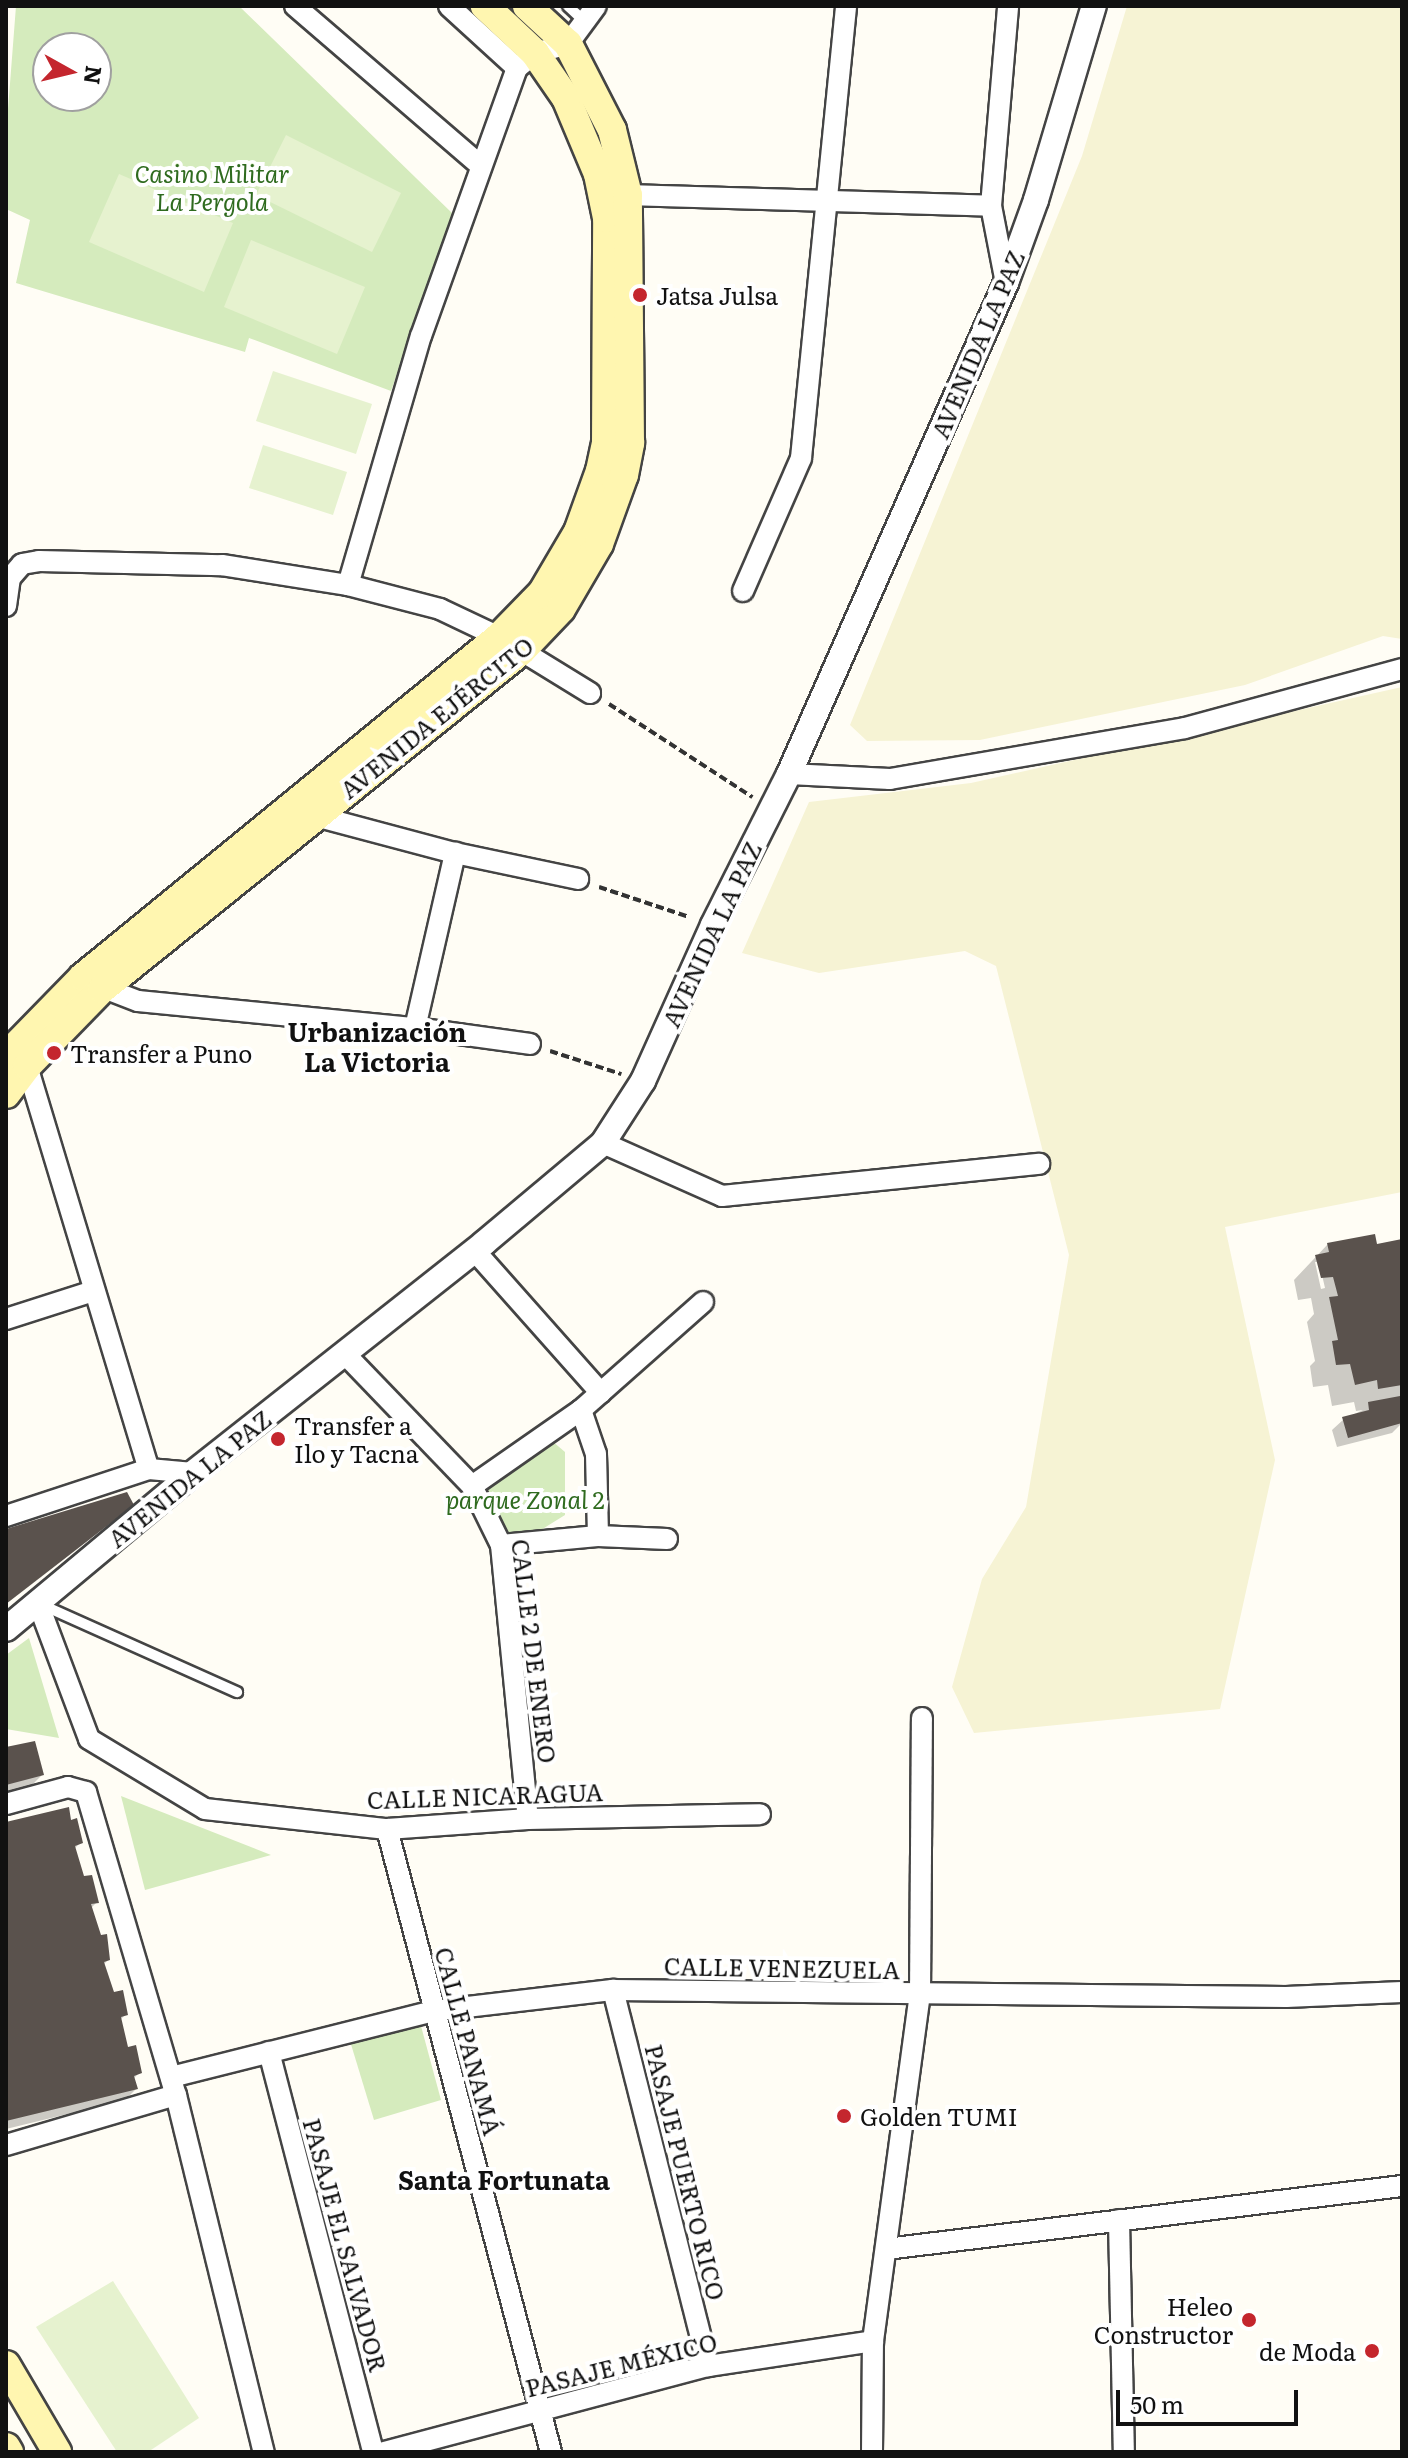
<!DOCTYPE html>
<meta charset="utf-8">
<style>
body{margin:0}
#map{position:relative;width:1408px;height:2458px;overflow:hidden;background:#fffdf5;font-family:Literata,serif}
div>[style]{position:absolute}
.farmland>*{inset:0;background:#f6f3d4}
.green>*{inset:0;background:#d5ebbd}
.pitch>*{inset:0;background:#e6f2cf}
.shadow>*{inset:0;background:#0003}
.building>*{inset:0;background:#5a524d}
.path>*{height:4px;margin-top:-2px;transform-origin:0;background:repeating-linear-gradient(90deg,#333 0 8px,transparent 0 12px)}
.roads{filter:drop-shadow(2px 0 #444) drop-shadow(-2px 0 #444) drop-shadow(0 2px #444) drop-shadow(0 -2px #444)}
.service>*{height:10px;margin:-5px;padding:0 5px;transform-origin:5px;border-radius:5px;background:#fff}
.minor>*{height:20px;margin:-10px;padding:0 10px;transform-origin:10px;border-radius:10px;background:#fff}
.tertiary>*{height:24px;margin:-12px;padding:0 12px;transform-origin:12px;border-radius:12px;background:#fff}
.secondary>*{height:28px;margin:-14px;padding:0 14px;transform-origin:14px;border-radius:14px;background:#fff6b0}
.dots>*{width:22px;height:22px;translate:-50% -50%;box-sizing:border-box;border:4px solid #fff;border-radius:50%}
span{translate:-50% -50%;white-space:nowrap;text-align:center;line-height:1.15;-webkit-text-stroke:8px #fff;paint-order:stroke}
.park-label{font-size:24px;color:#2f6b1f;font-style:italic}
.poi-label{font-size:24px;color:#111}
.left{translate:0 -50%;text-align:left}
.right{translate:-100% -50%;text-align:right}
.street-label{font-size:24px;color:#111}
.neighbourhood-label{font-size:26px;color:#111;font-weight:700}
.frame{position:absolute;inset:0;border:8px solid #111;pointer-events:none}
.north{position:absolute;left:32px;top:32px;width:80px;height:80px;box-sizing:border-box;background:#fff;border:2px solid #a0a0a0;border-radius:50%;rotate:98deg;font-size:22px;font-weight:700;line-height:32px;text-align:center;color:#111}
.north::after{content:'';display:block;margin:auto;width:28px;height:36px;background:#c4262e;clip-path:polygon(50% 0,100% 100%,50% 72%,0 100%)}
.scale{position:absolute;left:1116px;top:2390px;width:182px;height:36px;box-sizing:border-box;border:4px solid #111;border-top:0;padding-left:10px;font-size:24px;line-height:28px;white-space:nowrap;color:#111;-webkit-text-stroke:6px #fff;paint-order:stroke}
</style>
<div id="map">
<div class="farmland">
<i style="clip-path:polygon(1127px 6px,1402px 6px,1402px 639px,1383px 636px,1245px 685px,980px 740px,867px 741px,850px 725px,1082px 156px)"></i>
<i style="clip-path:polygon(1402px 687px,1402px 1192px,1225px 1227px,1275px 1460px,1220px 1709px,974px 1733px,952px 1687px,982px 1579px,1026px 1507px,1069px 1255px,996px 966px,965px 951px,819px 973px,742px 953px,809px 802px,971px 783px)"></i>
</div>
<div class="green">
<i style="clip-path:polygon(evenodd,16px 6px,239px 6px,452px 213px,391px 391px,249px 338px,245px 352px,16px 283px,30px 220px,6px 209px,6px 135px,16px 6px,48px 48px,96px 48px,96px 96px,48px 96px,48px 48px)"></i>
<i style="clip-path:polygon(545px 1435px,565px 1452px,565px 1515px,536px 1533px,499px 1535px,480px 1497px,494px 1480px)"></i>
<i style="clip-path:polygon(29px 1638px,59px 1738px,6px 1729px,6px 1655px)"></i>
<i style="clip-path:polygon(121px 1796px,271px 1855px,145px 1890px)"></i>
<i style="clip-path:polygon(421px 2026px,441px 2100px,374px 2120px,350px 2041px)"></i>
</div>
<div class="pitch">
<i style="clip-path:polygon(286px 135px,401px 193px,372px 252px,256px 195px)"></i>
<i style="clip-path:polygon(119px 174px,233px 223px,204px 292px,89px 242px)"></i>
<i style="clip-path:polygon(251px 240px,365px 287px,337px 354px,224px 307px)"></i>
<i style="clip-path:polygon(273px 371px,372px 404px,356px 454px,256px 421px)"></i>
<i style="clip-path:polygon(263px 445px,347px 472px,333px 515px,249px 488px)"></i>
<i style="clip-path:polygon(113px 2281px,199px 2418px,148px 2452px,117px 2452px,36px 2327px)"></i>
</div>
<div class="shadow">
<i style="clip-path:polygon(evenodd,1402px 1241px,1402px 1423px,1392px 1433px,1337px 1447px,1332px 1430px,1344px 1419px,1363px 1410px,1356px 1411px,1354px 1402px,1332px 1406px,1328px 1385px,1313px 1387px,1310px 1366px,1315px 1361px,1307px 1322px,1314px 1314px,1311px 1298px,1298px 1300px,1294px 1280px,1328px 1244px,1376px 1246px,1402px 1241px,1315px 1262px,1319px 1262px,1325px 1288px,1321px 1289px,1315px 1262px)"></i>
<i style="clip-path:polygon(6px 1749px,42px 1775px,31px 1786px,6px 1792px)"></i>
<i style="clip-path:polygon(69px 1822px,81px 1842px,74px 1849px,83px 1878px,97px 1902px,90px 1909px,108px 1960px,103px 1965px,112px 1994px,126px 2014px,120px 2020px,126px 2050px,140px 2072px,133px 2079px,136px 2089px,125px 2100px,6px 2129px,6px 1824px)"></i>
</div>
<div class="building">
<i style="clip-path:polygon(1375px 1234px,1377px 1244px,1402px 1239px,1402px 1385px,1378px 1389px,1377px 1380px,1355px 1385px,1350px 1364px,1336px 1365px,1332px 1341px,1338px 1340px,1329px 1297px,1338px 1296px,1333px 1277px,1321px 1278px,1315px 1255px,1329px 1252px,1327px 1243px)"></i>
<i style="clip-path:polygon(1400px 1396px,1402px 1423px,1348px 1438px,1342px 1417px,1369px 1410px,1368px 1402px)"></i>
<i style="clip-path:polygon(127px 1492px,134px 1505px,6px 1604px,6px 1529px)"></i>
<i style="clip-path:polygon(35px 1741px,44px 1775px,6px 1785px,6px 1747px)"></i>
<i style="clip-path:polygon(69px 1807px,71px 1820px,77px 1818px,83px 1843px,75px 1846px,84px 1876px,92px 1875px,99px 1903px,91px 1904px,101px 1935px,107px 1934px,110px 1960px,104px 1962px,114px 1992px,123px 1990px,128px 2015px,121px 2017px,128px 2047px,136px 2045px,142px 2073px,134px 2076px,138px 2089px,6px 2121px,6px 1822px)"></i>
</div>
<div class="path">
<i style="left:609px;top:704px;width:171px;rotate:33deg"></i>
<i style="left:599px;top:887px;width:95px;rotate:18.4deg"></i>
<i style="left:550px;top:1051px;width:75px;rotate:17.9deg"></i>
</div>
<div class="roads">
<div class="service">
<i style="left:568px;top:6px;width:23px;rotate:43deg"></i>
<i style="left:40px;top:1604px;width:216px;rotate:24.1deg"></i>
</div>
<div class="minor">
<i style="left:295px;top:6px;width:244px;rotate:40.7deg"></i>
<i style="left:449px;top:6px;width:92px;rotate:42.4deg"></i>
<i style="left:628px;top:195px;width:363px;rotate:1.7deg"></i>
<i style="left:1006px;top:283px;width:78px;rotate:-101deg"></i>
<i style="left:991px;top:206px;width:201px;rotate:-85.1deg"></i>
<i style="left:348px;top:585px;width:259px;rotate:-73.7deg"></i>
<i style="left:421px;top:336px;width:285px;rotate:-70.3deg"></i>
<i style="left:517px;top:68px;width:23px;rotate:-40deg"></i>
<i style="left:535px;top:53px;width:34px;rotate:-15deg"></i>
<i style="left:568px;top:44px;width:47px;rotate:-53.6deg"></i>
<i style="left:743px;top:591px;width:145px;rotate:-66.4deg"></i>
<i style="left:801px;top:458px;width:454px;rotate:-84.3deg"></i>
<i style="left:6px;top:606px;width:28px;rotate:-82deg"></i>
<i style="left:10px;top:578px;width:18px;rotate:-49deg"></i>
<i style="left:22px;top:564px;width:17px;rotate:-10deg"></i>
<i style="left:39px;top:561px;width:183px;rotate:1.3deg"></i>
<i style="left:222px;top:565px;width:128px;rotate:9deg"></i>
<i style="left:348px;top:585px;width:95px;rotate:14.6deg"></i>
<i style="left:440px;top:609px;width:65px;rotate:25.4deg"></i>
<i style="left:499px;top:637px;width:107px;rotate:31.6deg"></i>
<i style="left:789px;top:774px;width:101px;rotate:2.8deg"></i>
<i style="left:890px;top:779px;width:299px;rotate:-9.8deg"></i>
<i style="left:1185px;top:728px;width:225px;rotate:-15.2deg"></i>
<i style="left:308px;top:814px;width:152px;rotate:14.9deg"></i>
<i style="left:455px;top:853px;width:126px;rotate:11.9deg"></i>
<i style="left:96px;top:985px;width:45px;rotate:20.9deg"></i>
<i style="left:138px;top:1001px;width:278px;rotate:5.6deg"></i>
<i style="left:415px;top:1028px;width:116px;rotate:7.9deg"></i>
<i style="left:415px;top:1028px;width:180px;rotate:-77.1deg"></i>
<i style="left:27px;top:1066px;width:421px;rotate:73.2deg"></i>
<i style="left:603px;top:1143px;width:130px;rotate:24deg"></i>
<i style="left:722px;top:1196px;width:319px;rotate:-5.8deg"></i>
<i style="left:474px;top:1250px;width:191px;rotate:48.4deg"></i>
<i style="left:6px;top:1319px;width:91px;rotate:-17.8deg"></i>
<i style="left:344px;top:1353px;width:185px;rotate:46.1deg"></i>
<i style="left:472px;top:1486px;width:66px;rotate:63.8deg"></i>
<i style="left:501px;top:1545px;width:275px;rotate:84.4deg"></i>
<i style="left:581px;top:1410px;width:46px;rotate:71.2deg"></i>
<i style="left:596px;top:1454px;width:82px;rotate:88.6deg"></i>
<i style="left:472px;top:1486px;width:133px;rotate:-34.9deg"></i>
<i style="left:581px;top:1410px;width:163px;rotate:-41.5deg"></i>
<i style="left:6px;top:1516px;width:151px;rotate:-18.2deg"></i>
<i style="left:149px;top:1469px;width:44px;rotate:5.2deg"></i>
<i style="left:501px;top:1545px;width:97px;rotate:-5.3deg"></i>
<i style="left:598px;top:1536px;width:69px;rotate:2.5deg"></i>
<i style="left:38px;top:1603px;width:145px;rotate:69.4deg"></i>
<i style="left:89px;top:1739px;width:135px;rotate:31.1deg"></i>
<i style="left:205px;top:1809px;width:183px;rotate:6.3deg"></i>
<i style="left:387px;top:1829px;width:141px;rotate:-4.1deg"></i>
<i style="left:528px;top:1819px;width:232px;rotate:-1.2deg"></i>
<i style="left:6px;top:1804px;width:64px;rotate:-15.3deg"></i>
<i style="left:68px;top:1787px;width:19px;rotate:16deg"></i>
<i style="left:86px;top:1792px;width:316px;rotate:73.5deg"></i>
<i style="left:176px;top:2095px;width:368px;rotate:76.2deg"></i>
<i style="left:387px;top:1829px;width:644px;rotate:75.25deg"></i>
<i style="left:613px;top:1990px;width:388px;rotate:75.8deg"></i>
<i style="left:269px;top:2052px;width:413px;rotate:75.4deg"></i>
<i style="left:171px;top:2077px;width:270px;rotate:-14.1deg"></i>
<i style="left:433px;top:2011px;width:181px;rotate:-6.7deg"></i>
<i style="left:613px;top:1990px;width:673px;rotate:0.6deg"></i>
<i style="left:1286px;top:1997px;width:116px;rotate:-2.5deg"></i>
<i style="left:6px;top:2145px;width:177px;rotate:-16.4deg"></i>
<i style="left:1119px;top:2220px;width:232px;rotate:88.8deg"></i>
<i style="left:886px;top:2249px;width:520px;rotate:-6.96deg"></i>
<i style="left:384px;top:2452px;width:335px;rotate:-14.9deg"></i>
<i style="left:708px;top:2366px;width:167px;rotate:-8.6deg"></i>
<i style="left:872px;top:2452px;width:111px;rotate:-89.5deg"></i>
<i style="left:873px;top:2341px;width:349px;rotate:-82.3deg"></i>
<i style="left:920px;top:1995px;width:277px;rotate:-89.6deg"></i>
</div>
<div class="tertiary">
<i style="left:6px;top:1629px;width:244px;rotate:-39.8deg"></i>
<i style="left:193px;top:1473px;width:371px;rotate:-38.3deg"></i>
<i style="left:484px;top:1243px;width:155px;rotate:-40deg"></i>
<i style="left:603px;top:1143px;width:74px;rotate:-57.2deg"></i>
<i style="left:643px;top:1081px;width:171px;rotate:-65.8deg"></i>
<i style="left:713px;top:925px;width:169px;rotate:-63.3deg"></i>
<i style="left:789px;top:774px;width:537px;rotate:-66.16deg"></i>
<i style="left:1006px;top:283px;width:88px;rotate:-70.1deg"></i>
<i style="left:1036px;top:200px;width:202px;rotate:-73.4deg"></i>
</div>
<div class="secondary">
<i style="left:6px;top:1056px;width:110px;rotate:-45.7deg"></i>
<i style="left:83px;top:977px;width:537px;rotate:-39.26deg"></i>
<i style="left:499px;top:637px;width:62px;rotate:-45.7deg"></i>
<i style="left:542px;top:593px;width:71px;rotate:-59.5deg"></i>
<i style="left:578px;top:532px;width:65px;rotate:-70.2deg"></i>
<i style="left:600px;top:471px;width:30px;rotate:-78deg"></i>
<i style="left:606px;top:442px;width:224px;rotate:-89.7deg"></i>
<i style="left:607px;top:218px;width:45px;rotate:-101.6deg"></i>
<i style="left:598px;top:174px;width:82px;rotate:-112.8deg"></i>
<i style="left:566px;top:98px;width:55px;rotate:-124.6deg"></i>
<i style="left:535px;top:53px;width:69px;rotate:-136.8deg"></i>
<i style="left:6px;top:1094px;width:35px;rotate:-53deg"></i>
<i style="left:27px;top:1066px;width:107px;rotate:-45.8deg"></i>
<i style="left:102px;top:989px;width:537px;rotate:-38.88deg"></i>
<i style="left:520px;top:652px;width:59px;rotate:-46.4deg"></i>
<i style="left:561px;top:609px;width:75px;rotate:-59.7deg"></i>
<i style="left:599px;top:544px;width:73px;rotate:-70.1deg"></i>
<i style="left:624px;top:475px;width:33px;rotate:-79deg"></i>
<i style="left:630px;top:443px;width:248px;rotate:-90.5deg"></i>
<i style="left:628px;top:195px;width:67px;rotate:-103.8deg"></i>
<i style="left:612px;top:130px;width:97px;rotate:-117.1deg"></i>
<i style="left:568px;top:44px;width:56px;rotate:-137.2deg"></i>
<i style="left:6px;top:2365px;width:101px;rotate:59.6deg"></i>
<i style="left:6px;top:2447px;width:6px;rotate:59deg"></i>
</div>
</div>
<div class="dots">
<i style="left:640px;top:295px;background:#c4262e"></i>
<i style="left:54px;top:1053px;background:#c4262e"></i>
<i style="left:278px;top:1439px;background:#c4262e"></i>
<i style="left:844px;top:2116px;background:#c4262e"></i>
<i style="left:1249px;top:2320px;background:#c4262e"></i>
<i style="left:1372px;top:2351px;background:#c4262e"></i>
</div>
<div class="park-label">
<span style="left:212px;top:187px">Casino Militar<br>La Pergola</span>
<span style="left:525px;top:1499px">parque Zonal 2</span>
</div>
<div class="poi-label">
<span class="left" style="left:656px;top:295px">Jatsa Julsa</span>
<span class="left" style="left:70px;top:1053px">Transfer a Puno</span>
<span class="left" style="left:294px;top:1439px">Transfer a<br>Ilo y Tacna</span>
<span class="left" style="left:860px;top:2116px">Golden TUMI</span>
<span class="right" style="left:1233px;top:2320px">Heleo<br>Constructor</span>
<span class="right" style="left:1356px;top:2351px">de Moda</span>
</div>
<div class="street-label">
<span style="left:977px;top:344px;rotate:-67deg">AVENIDA LA PAZ</span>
<span style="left:436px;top:717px;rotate:-39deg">AVENIDA EJÉRCITO</span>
<span style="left:711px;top:934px;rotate:-65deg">AVENIDA LA PAZ</span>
<span style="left:189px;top:1478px;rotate:-39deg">AVENIDA LA PAZ</span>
<span style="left:535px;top:1651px;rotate:83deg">CALLE 2 DE ENERO</span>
<span style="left:485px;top:1795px;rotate:-2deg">CALLE NICARAGUA</span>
<span style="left:782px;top:1967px;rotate:1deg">CALLE VENEZUELA</span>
<span style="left:469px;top:2041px;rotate:75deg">CALLE PANAMÁ</span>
<span style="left:686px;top:2172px;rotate:76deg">PASAJE PUERTO RICO</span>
<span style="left:346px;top:2245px;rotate:75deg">PASAJE EL SALVADOR</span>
<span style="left:621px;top:2364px;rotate:-14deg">PASAJE MÉXICO</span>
</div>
<div class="neighbourhood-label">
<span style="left:377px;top:1046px">Urbanización<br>La Victoria</span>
<span style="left:504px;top:2179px">Santa Fortunata</span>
</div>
<div class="frame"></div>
<div class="north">N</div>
<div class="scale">50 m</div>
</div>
